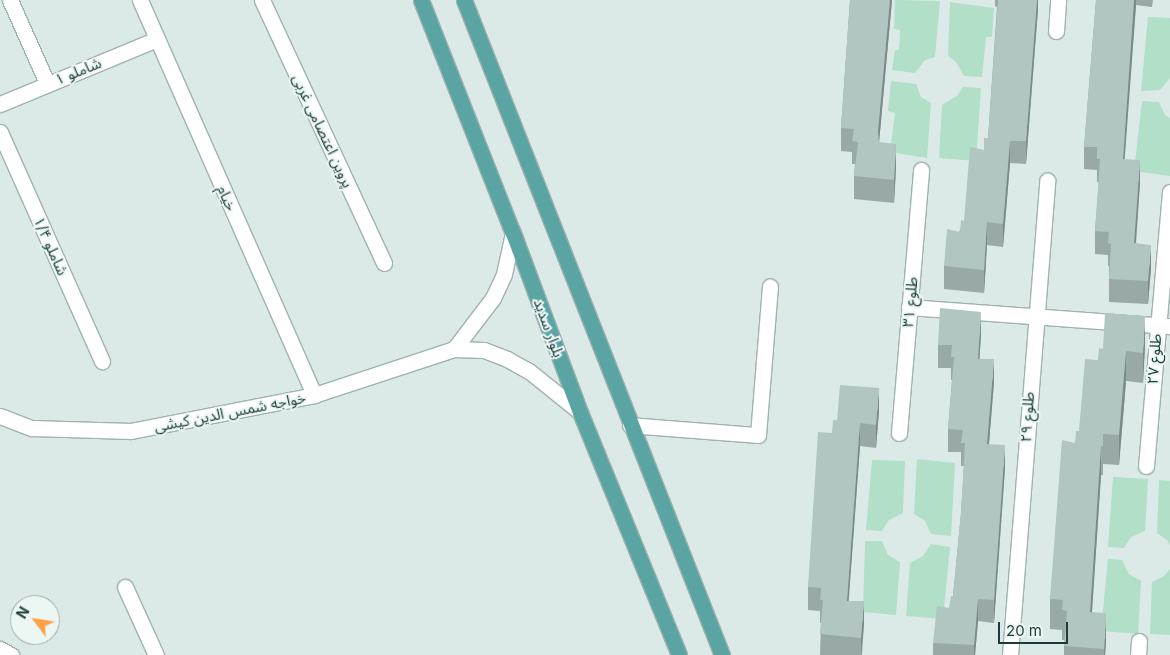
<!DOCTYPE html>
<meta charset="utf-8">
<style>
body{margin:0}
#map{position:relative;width:1170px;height:655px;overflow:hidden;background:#dceae7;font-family:Inter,"Noto Sans Arabic",sans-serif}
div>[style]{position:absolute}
.green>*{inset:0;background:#b1dfc8}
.roads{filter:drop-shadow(1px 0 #9fb2b0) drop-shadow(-1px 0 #9fb2b0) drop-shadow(0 1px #9fb2b0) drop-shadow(0 -1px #9fb2b0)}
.minor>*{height:15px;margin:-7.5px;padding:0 7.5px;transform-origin:7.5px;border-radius:7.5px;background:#fff}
.major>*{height:15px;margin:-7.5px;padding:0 7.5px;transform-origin:7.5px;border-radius:7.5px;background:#5aa5a4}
.wall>*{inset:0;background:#98a9a6}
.shaded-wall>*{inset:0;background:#7c8a87}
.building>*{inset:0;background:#b1c5c1}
span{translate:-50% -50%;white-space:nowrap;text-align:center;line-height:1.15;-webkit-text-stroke:4px #ecf7f4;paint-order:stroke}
.street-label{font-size:15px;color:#1c3b3a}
.north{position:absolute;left:10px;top:595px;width:50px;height:50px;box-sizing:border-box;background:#ecf7f4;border:1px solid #99acaa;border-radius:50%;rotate:301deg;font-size:14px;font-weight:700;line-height:20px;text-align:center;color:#1c3b3a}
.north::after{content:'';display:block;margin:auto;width:18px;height:22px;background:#ffa045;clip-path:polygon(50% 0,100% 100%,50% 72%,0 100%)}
.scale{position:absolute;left:998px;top:622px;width:70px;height:22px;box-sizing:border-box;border:2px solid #1c3b3a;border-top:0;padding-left:6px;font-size:15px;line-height:18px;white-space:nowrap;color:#1c3b3a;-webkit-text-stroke:4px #ecf7f4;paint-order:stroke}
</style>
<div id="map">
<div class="green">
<i style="clip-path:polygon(895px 0,940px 1px,935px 57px,925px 60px,915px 73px,892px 70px,895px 50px,899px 50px,900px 35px,900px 30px,894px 29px)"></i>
<i style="clip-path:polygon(950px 2px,994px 8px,992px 37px,986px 37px,982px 77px,964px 76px,956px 62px,948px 56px)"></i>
<i style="clip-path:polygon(1148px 17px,1170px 18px,1170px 78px,1160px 90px,1141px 91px)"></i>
<i style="clip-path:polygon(891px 81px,916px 84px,921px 97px,931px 103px,927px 158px,890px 152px,895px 113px,888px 111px)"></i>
<i style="clip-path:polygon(963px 87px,981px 88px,976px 161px,939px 158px,942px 105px,957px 96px)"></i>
<i style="clip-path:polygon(1142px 101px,1159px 102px,1165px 115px,1170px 118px,1170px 176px,1134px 171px)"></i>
<i style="clip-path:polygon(917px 459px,955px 463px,951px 536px,931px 534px,925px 521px,914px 514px)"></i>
<i style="clip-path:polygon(872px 460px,905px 461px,903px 513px,889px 520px,882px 531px,866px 530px)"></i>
<i style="clip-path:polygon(1113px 477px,1148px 479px,1145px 531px,1131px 537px,1124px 548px,1108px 547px)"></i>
<i style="clip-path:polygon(1159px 480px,1170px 481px,1170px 545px,1167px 540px,1157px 533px)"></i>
<i style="clip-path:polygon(865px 541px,882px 541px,888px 555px,900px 562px,896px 615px,863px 612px)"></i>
<i style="clip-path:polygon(931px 544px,950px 547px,943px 619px,906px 616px,910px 563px,923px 556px)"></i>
<i style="clip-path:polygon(1108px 559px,1122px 560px,1129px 574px,1141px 581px,1138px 634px,1101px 631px)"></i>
<i style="clip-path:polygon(1170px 569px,1170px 635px,1150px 634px,1152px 582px,1164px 576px)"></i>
</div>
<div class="roads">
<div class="minor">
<i style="left:10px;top:0;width:91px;rotate:66deg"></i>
<i style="left:140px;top:0;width:432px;rotate:66.2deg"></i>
<i style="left:262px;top:0;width:290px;rotate:65.1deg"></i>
<i style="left:1056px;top:31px;width:31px;rotate:-86deg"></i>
<i style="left:0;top:104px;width:170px;rotate:-22.5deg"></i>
<i style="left:0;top:132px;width:251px;rotate:66deg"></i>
<i style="left:909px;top:307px;width:262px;rotate:4.2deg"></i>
<i style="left:454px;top:349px;width:64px;rotate:-52.6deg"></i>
<i style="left:493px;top:298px;width:26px;rotate:-65deg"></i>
<i style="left:504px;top:274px;width:42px;rotate:-77.6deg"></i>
<i style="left:0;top:416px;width:34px;rotate:21deg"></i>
<i style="left:32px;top:428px;width:99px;rotate:1.7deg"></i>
<i style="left:131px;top:431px;width:187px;rotate:-11.1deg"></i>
<i style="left:314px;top:395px;width:147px;rotate:-18.2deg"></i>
<i style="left:454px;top:349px;width:30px;rotate:2deg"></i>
<i style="left:484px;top:350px;width:25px;rotate:21deg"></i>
<i style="left:507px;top:359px;width:25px;rotate:29deg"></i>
<i style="left:529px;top:371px;width:65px;rotate:38.8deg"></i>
<i style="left:630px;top:425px;width:128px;rotate:4.5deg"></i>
<i style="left:758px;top:435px;width:149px;rotate:-85.4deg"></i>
<i style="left:899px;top:433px;width:264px;rotate:-85.2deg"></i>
<i style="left:1146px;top:466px;width:275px;rotate:-85deg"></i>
<i style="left:125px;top:587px;width:75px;rotate:65.5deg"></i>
<i style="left:0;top:649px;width:13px;rotate:29deg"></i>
<i style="left:1010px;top:655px;width:476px;rotate:-85.5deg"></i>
<i style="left:1138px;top:655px;width:14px;rotate:-86deg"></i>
</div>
<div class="major">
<i style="left:421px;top:0;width:251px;rotate:68.5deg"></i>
<i style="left:513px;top:233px;width:191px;rotate:69.5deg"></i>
<i style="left:580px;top:412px;width:262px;rotate:67.8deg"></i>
<i style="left:464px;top:0;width:704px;rotate:68.5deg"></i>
</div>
</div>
<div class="wall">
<i style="clip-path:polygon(850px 0,892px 0,879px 142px,896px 167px,894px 203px,854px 199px,854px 176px,855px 164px,852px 164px,852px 152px,841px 151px,841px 128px)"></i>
<i style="clip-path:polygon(995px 0,1038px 0,1038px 9px,1026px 164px,1010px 163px,1003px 247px,987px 245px,984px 293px,944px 289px,944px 266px,964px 221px,988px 138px,997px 7px,995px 6px)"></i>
<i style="clip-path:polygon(1096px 0,1153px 0,1152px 7px,1136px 5px,1124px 159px,1140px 183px,1136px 244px,1151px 268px,1148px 304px,1109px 302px,1109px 266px,1108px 266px,1108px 255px,1095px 254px,1095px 231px,1099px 182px,1097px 182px,1097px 170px,1084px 169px,1084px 147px)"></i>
<i style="clip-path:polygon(981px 335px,979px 359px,994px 382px,989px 444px,1005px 468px,994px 623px,978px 621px,975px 655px,933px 655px,933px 643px,949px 608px,953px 596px,961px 513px,964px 466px,961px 466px,961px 452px,948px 452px,948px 429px,952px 380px,951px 380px,951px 368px,938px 368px,938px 345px)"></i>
<i style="clip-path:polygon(1145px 346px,1143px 383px,1126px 381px,1119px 465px,1103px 464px,1103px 475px,1101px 475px,1092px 612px,1106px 642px,1105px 655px,1064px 655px,1064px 640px,1062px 640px,1062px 630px,1050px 629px,1050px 599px,1075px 443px,1079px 431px,1098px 360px,1103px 349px)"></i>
<i style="clip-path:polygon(879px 411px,876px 448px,860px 446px,853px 540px,848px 601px,864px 624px,862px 655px,820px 655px,821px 623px,820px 623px,820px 611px,808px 610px,808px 587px,832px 433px)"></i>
</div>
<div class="shaded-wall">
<i style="clip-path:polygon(890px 0,892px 0,878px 154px,878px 131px)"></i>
<i style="clip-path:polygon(1037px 0,1038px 0,1038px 9px,1026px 164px,1026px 141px)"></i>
<i style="clip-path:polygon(1134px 0,1136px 0,1136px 5px,1123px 182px,1123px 159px)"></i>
<i style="clip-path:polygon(1010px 141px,1010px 163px,1003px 247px,1003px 224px)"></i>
<i style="clip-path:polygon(896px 144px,896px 167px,894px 203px,894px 180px)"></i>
<i style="clip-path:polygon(1140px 160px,1140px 183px,1134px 266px,1134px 243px)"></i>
<i style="clip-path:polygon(987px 222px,987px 245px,984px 293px,984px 270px)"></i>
<i style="clip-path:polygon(1151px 245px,1151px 268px,1148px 304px,1148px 281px)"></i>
<i style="clip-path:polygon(981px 312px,981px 335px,978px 382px,978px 359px)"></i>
<i style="clip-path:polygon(1145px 316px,1145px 346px,1143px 383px,1143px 353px)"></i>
<i style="clip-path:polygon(1126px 351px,1126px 381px,1119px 465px,1119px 435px)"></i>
<i style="clip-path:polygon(994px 359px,994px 382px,987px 467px,987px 444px)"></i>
<i style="clip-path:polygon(879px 388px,879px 411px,876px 448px,876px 425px)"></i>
<i style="clip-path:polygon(860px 423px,860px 446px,847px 624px,847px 601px)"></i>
<i style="clip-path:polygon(1005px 445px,1005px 468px,994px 623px,994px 600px)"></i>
<i style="clip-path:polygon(1101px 446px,1101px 475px,1090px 641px,1090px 612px)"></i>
<i style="clip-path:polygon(978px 599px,978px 621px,975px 655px,974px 655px,974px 645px)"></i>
<i style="clip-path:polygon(864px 601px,864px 624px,861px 655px,861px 638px)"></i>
<i style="clip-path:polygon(1106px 613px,1106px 642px,1105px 655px,1104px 655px)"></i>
</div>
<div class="building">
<i style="clip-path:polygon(850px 0,890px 0,878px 131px,879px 142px,896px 144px,894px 180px,854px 176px,858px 142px,852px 141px,854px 129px,841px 128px)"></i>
<i style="clip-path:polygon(998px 0,1037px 0,1026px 141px,1010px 141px,1003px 224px,987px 222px,984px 270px,944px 266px,947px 229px,960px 232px,961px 220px,964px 221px,970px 147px,984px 150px,984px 138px,988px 138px)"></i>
<i style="clip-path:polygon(1096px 0,1134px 0,1123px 159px,1140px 160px,1134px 243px,1151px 245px,1148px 281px,1109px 279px,1111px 244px,1108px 243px,1109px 232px,1095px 231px,1100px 159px,1097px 159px,1097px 147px,1084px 147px)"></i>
<i style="clip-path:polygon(940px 308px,981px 312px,978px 359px,994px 359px,987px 444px,1005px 445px,994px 600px,978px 599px,974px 645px,933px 643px,937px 606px,949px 608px,951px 596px,953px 596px,961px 513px,965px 443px,961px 443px,963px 430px,948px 429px,954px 357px,951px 357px,952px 345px,938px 345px)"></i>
<i style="clip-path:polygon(1105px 313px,1145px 316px,1143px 353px,1126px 351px,1119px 435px,1103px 434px,1103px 446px,1101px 446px,1090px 612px,1106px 613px,1104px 649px,1064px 646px,1067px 611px,1062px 610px,1063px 600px,1050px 599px,1062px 440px,1075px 443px,1076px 431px,1079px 431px,1085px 359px,1098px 360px,1099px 348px,1103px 349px)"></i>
<i style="clip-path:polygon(840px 385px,879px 388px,876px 425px,860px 423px,853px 517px,847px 601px,864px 601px,861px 638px,820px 634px,823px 600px,820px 600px,821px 588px,808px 587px,818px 432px,832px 433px,833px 420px,837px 420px)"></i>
</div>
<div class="street-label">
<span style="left:78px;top:71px;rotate:-22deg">شاملو ۱</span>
<span style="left:323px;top:131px;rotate:65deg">پروین اعتصامی غربی</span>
<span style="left:227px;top:198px;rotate:66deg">خیام</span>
<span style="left:51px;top:246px;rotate:66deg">شاملو ۱/۴</span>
<span style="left:910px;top:302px;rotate:-85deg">طلوع ۳۱</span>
<span style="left:549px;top:328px;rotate:70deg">بلوار سدید</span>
<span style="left:1154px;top:359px;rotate:-86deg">طلوع ۲۷</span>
<span style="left:230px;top:412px;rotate:-11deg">خواجه شمس الدين كيشی</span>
<span style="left:1027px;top:417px;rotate:-86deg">طلوع ۲۹</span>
</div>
<div class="north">N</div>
<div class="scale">20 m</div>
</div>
